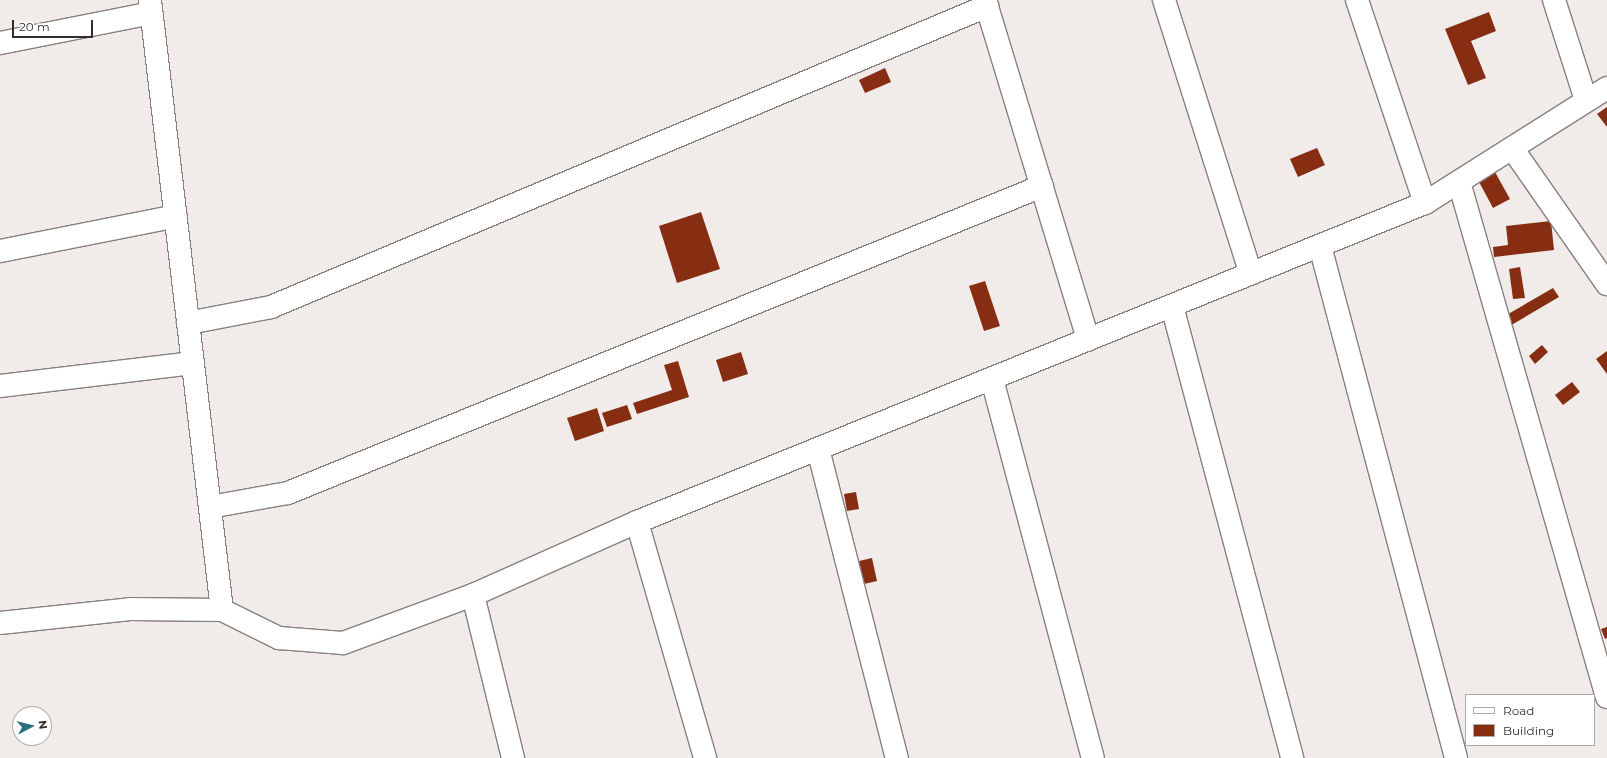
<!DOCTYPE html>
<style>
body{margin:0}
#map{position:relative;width:1607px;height:758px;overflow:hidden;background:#f1ebe9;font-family:Montserrat,sans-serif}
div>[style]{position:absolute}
.building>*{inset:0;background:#872e12}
.roads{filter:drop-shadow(1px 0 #86807e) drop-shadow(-1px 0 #86807e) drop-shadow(0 1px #86807e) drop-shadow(0 -1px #86807e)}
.street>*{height:22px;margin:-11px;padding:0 11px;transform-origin:11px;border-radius:11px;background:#fff}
span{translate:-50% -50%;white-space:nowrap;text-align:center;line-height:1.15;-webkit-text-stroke:4px #fff;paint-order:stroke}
.legend{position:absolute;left:1465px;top:694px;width:130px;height:52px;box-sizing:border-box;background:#fff;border:1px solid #acabab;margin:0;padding:5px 7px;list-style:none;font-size:12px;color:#302e2d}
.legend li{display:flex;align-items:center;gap:8px;height:20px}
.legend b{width:20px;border:1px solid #acabab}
.north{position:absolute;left:12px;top:706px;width:40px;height:40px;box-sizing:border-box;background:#fff;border:1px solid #acabab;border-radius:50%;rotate:83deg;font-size:11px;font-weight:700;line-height:16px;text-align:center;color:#302e2d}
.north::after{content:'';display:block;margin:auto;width:14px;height:18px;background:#296e7d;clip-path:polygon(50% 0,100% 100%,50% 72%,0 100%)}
.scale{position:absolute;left:12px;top:20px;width:81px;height:18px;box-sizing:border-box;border:2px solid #302e2d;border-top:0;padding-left:5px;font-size:12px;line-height:14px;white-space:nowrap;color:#302e2d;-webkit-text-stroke:3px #fff;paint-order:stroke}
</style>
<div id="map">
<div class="building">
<i style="clip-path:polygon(1489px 12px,1496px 31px,1471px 41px,1486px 78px,1468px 85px,1445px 29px)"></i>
<i style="clip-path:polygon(885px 68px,891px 82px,865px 93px,859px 80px)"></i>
<i style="clip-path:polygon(1607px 107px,1607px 127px,1597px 114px)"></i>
<i style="clip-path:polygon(1317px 148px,1325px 165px,1298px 177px,1290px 159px)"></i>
<i style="clip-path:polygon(1495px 172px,1510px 199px,1493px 208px,1478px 180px)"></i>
<i style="clip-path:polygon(701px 212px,720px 269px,677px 283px,659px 226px)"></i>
<i style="clip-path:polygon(1551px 221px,1554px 250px,1494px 257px,1493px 247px,1508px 245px,1506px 226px)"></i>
<i style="clip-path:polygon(1520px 267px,1525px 298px,1513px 299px,1509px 269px)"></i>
<i style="clip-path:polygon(985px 281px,1000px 326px,984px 331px,969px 286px)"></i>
<i style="clip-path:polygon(1553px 288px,1559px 297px,1508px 327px,1503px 317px)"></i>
<i style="clip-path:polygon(1542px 345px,1548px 352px,1535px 364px,1529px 356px)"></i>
<i style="clip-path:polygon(1607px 351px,1607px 374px,1596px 359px)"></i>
<i style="clip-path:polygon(741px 352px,748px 374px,723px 382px,716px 360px)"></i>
<i style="clip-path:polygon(678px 361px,689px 397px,637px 414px,633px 403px,672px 390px,664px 365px)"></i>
<i style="clip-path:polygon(1572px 382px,1580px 392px,1563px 405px,1555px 395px)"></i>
<i style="clip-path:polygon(627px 405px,632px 419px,607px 427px,602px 413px)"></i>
<i style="clip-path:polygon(597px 408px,604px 431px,575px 441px,567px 418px)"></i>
<i style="clip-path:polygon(856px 492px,859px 509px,847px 511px,844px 494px)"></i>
<i style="clip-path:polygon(872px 558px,877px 581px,864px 584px,859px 561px)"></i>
<i style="clip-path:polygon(1607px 627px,1607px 638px,1605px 639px,1601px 629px)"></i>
</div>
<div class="roads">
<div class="street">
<i style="left:985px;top:0;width:355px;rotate:73.1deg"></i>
<i style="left:1164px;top:0;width:287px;rotate:72.4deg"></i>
<i style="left:1357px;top:0;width:214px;rotate:71.5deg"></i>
<i style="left:1554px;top:0;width:105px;rotate:72.3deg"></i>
<i style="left:0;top:43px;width:154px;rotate:-11.2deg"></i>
<i style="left:1512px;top:148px;width:166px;rotate:55.1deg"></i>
<i style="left:1459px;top:182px;width:536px;rotate:73.97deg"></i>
<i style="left:1320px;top:246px;width:530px;rotate:75.12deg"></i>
<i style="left:0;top:251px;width:179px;rotate:-11.2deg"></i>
<i style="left:1172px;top:306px;width:468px;rotate:75.1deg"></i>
<i style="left:188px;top:323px;width:85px;rotate:-10.9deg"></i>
<i style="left:271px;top:307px;width:777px;rotate:-22.8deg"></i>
<i style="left:992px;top:379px;width:392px;rotate:75.1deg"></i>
<i style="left:0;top:386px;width:194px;rotate:-6.8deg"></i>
<i style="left:818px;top:449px;width:319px;rotate:75.7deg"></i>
<i style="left:210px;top:507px;width:79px;rotate:-10.2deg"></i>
<i style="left:288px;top:493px;width:814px;rotate:-22.15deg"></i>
<i style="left:637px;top:522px;width:246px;rotate:73.9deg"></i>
<i style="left:473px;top:595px;width:168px;rotate:76.2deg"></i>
<i style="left:222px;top:610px;width:64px;rotate:26.2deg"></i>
<i style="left:279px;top:638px;width:64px;rotate:4.5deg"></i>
<i style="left:343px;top:643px;width:139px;rotate:-20.3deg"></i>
<i style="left:473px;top:595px;width:180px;rotate:-24deg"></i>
<i style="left:637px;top:522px;width:850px;rotate:-22.04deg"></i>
<i style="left:1425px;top:203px;width:215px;rotate:-32.3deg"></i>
<i style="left:0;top:623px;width:131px;rotate:-6.1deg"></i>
<i style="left:130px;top:609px;width:92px;rotate:0.6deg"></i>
<i style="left:222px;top:610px;width:614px;rotate:-96.73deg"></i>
</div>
</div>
<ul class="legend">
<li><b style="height:5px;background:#fff"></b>Road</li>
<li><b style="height:11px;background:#872e12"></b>Building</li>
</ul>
<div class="north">N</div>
<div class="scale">20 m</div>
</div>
